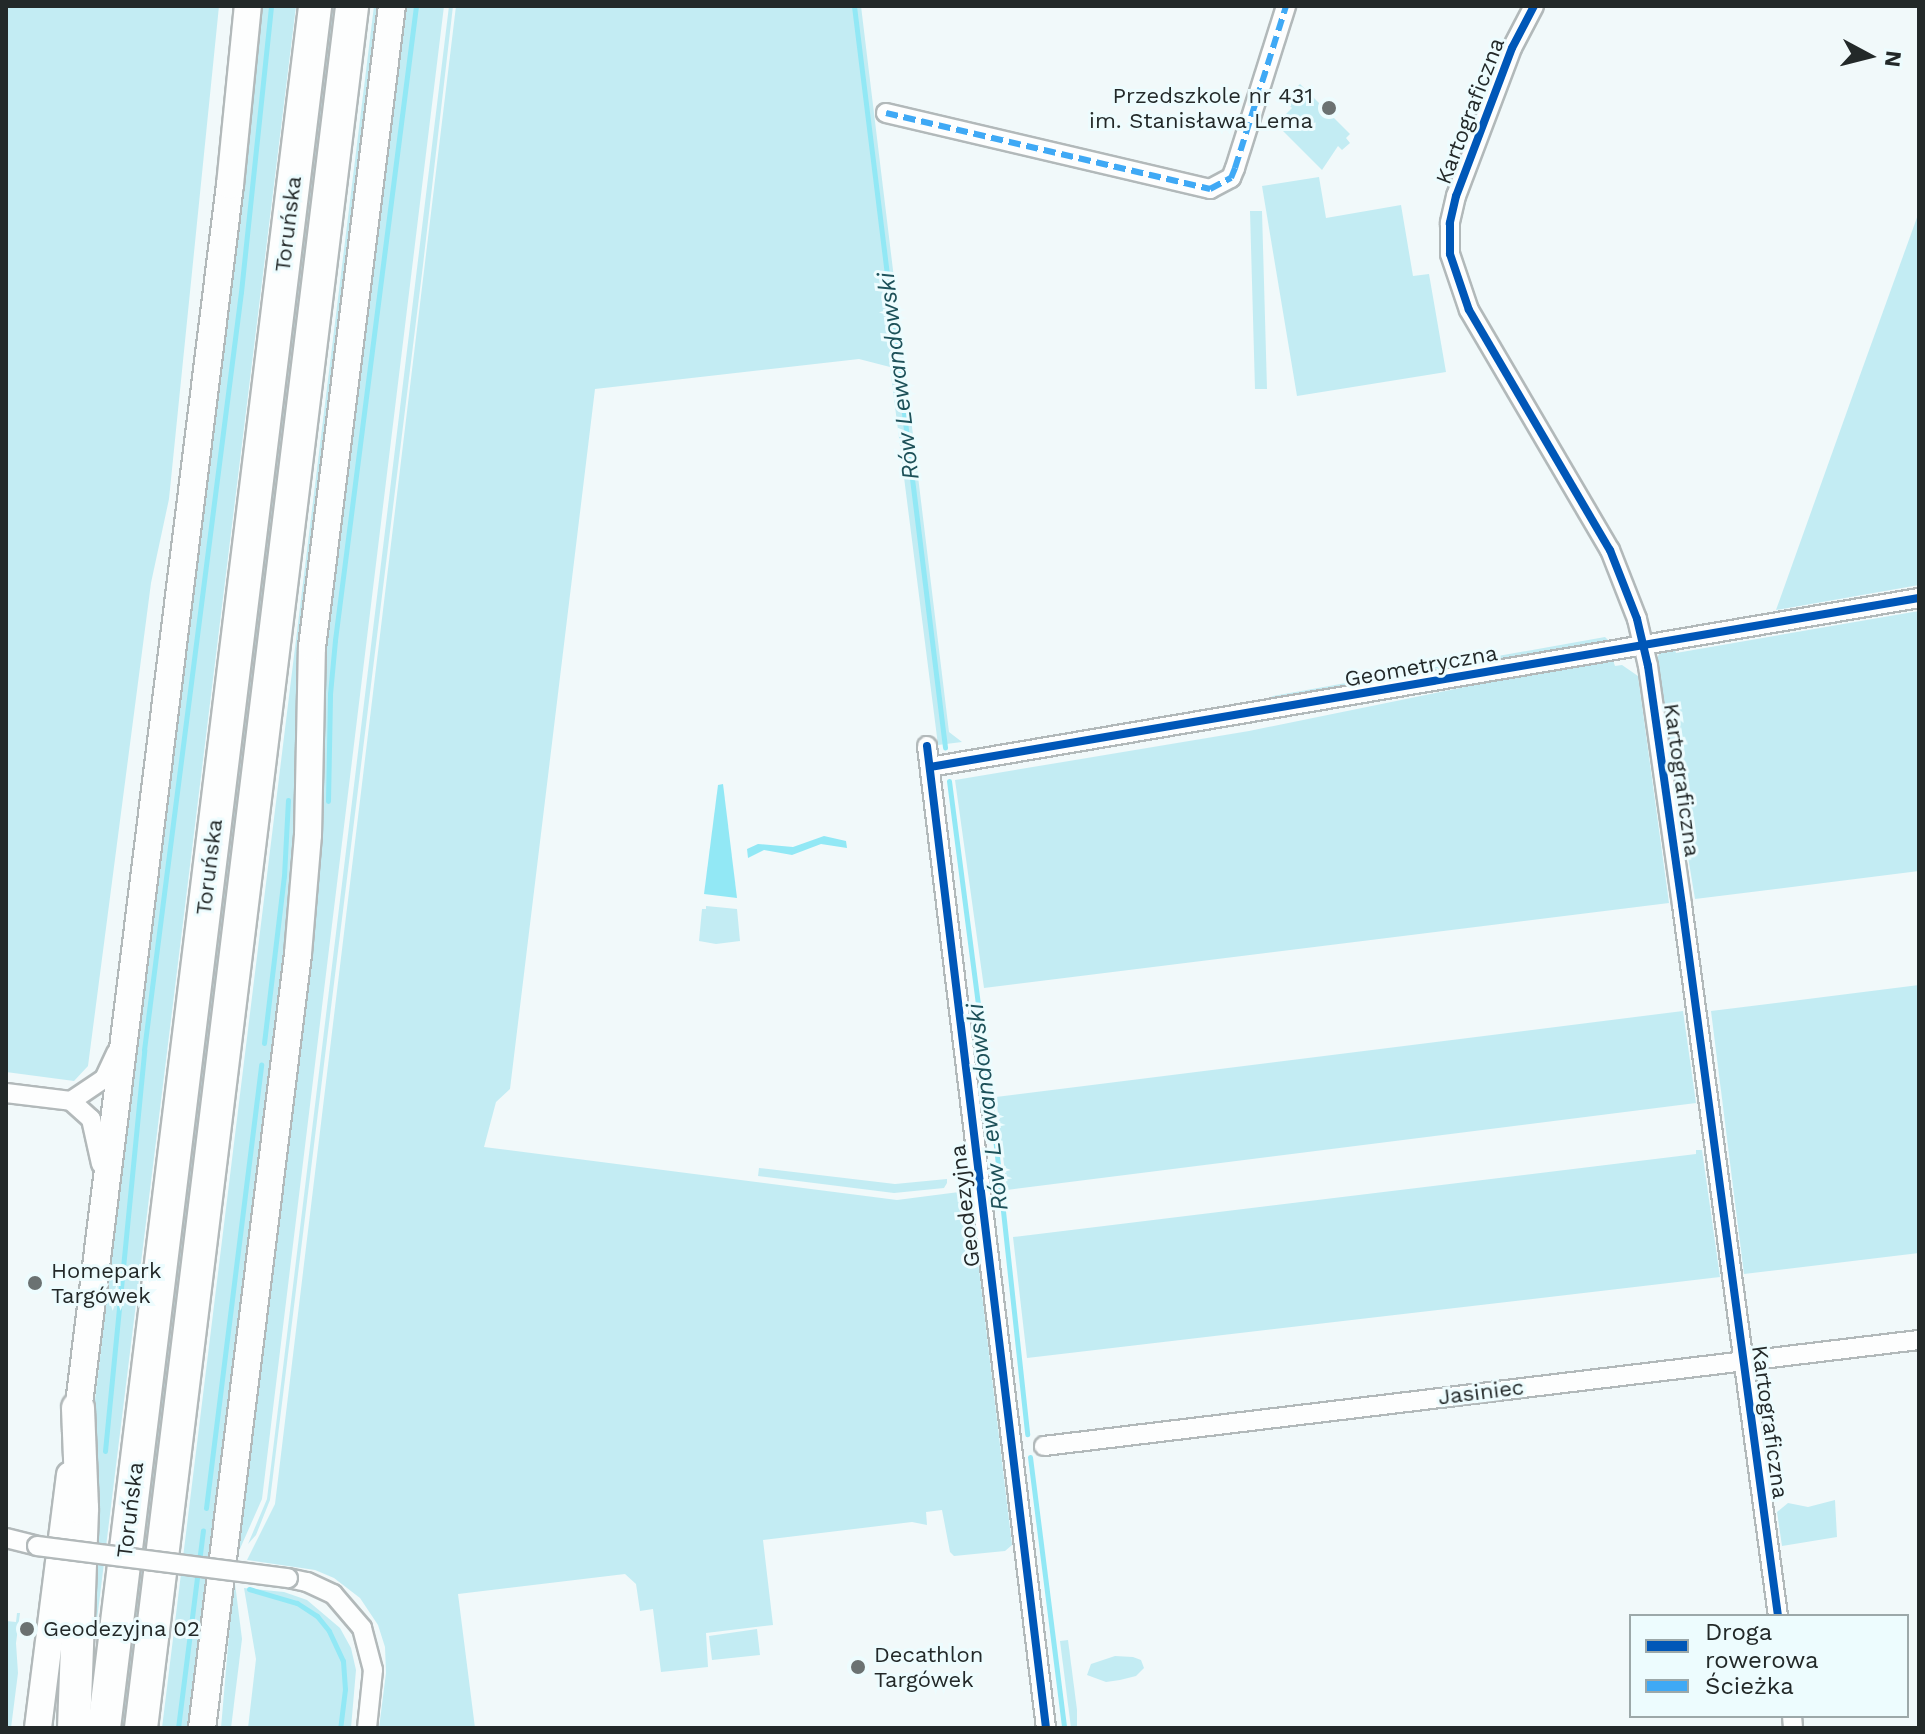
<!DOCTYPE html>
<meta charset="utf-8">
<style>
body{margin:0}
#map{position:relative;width:1925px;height:1734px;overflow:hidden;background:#f1f9fa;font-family:"Work Sans",sans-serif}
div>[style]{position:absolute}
.green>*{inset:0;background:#c3ecf3}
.water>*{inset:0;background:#92e8f5}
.stream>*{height:5px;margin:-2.5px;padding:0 2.5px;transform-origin:2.5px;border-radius:2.5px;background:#92e8f5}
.roads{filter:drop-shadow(2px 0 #b2b9ba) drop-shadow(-2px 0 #b2b9ba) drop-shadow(0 2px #b2b9ba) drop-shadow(0 -2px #b2b9ba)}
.minor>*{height:18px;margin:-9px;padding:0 9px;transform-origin:9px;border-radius:9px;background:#fdfefe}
.secondary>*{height:26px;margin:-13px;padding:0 13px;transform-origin:13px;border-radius:13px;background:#fdfefe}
.motorway>*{height:32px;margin:-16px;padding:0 16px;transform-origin:16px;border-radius:16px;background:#fdfefe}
.bridges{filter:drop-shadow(2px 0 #b2b9ba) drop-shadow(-2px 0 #b2b9ba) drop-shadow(0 2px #b2b9ba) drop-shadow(0 -2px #b2b9ba)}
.minor-bridge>*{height:18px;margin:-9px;padding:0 9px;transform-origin:9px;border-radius:9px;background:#fdfefe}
.quiet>*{height:6px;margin-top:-3px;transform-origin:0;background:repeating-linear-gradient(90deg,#3fa9f5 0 12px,transparent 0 18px)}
.cycleway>*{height:8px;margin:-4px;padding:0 4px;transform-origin:4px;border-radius:4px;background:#0057b8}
.dots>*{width:22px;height:22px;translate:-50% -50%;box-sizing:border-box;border:4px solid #edfcfe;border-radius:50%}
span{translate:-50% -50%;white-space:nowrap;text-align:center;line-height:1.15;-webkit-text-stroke:6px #edfcfe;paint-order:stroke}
.poi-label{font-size:22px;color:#232929}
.right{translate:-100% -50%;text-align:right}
.left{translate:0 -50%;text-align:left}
.street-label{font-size:22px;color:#232929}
.water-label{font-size:24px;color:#1d5159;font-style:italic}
.frame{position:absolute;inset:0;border:8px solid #232929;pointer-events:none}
.legend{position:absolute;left:1629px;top:1614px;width:280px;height:104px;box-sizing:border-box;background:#edfcfe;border:2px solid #9ca8a9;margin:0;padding:10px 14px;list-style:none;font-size:24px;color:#232929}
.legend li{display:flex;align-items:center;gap:16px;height:40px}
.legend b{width:40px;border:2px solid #9ca8a9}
.north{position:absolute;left:1829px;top:16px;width:80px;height:80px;-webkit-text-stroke:6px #edfcfe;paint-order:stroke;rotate:97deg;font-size:22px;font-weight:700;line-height:32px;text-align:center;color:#232929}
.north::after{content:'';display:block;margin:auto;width:28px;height:36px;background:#232929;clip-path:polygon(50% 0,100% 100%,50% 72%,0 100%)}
</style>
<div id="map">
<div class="green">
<i style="clip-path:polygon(6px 6px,219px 6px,169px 499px,151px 583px,88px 1066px,74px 1081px,6px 1072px)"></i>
<i style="clip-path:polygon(256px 6px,296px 6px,85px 1717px,95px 1400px,112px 1255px,123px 1117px)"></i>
<i style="clip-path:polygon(331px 6px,337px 6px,126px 1728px,119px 1728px)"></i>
<i style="clip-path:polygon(374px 6px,380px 6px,299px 673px,294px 877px,191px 1728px,162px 1728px)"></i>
<i style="clip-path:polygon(403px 6px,444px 6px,262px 1499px,235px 1560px,315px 906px,325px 645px)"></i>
<i style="clip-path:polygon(449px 6px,453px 6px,423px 265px,270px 1500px,256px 1535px,248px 1544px,267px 1499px)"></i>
<i style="clip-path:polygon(456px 6px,861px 6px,949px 732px,962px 742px,938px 745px,890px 367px,859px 359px,595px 389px,510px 1089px,496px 1102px,484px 1147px,897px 1200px,959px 1192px,970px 1194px,1012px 1545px,1005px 1551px,954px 1556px,950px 1552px,942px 1510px,926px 1512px,927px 1525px,912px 1522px,763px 1540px,773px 1625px,706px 1633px,708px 1667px,661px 1672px,653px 1609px,640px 1611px,636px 1584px,625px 1574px,458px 1594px,475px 1728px,379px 1728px,386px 1673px,385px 1647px,378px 1625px,360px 1598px,334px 1578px,315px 1570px,247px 1560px,275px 1504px)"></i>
<i style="clip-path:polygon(1300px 84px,1350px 134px,1346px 138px,1350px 143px,1342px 150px,1338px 146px,1322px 170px,1276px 124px,1292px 108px,1289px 105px,1300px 94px,1295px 89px)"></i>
<i style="clip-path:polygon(1319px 177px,1326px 218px,1401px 205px,1413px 276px,1429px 274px,1446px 372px,1297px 396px,1262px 186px)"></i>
<i style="clip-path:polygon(1250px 211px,1262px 211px,1267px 389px,1255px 389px)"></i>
<i style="clip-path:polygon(1919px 212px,1919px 585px,1776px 610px,1855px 389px)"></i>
<i style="clip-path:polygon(1919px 611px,1919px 871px,1695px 899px,1657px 669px,1656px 659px,1660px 653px,1674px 647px,1676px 653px)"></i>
<i style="clip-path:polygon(1605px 637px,1610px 642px,1254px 706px,1273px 696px)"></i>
<i style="clip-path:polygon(1612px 657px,1615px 666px,1622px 665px,1638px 676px,1669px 903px,984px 988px,955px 780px,1249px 731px)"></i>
<i style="clip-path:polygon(706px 906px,737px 909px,740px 941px,716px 944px,699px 941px,702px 909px,706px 909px)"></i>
<i style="clip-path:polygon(1919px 985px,1919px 1253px,1744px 1274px,1711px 1011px)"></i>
<i style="clip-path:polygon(1683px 1011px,1696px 1103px,1007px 1190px,996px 1097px)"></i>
<i style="clip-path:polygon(1696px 1150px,1702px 1150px,1720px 1277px,1027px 1358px,1013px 1237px,1696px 1154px)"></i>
<i style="clip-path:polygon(759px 1168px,895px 1184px,947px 1179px,947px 1183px,944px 1188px,894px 1193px,758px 1176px)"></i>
<i style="clip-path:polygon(1835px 1500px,1837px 1537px,1782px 1546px,1777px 1512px,1788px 1503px,1808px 1507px)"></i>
<i style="clip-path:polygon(234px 1576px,242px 1639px,231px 1728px,221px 1728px)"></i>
<i style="clip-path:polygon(244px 1588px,284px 1592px,307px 1600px,340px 1628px,351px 1648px,356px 1670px,351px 1728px,248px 1728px,256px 1659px)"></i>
<i style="clip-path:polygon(17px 1613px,20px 1613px,16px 1643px,18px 1673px,11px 1728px,6px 1728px,6px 1621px,16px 1622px)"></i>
<i style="clip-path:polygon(757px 1629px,760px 1655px,712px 1660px,709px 1636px)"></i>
<i style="clip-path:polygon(1068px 1640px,1077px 1710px,1077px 1728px,1071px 1728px,1060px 1641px)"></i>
<i style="clip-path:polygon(1115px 1656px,1133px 1657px,1141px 1660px,1144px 1668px,1136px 1676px,1120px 1680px,1106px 1682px,1087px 1675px,1091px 1664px)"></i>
</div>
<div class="water">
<i style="clip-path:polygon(723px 784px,737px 898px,704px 894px,718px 785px)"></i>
<i style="clip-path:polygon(824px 836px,846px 841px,847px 848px,821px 844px,792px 855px,764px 850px,748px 858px,747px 849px,758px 844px,793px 847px)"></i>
</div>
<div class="stream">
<i style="left:854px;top:6px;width:747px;rotate:83deg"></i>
<i style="left:949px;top:781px;width:350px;rotate:82.6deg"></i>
<i style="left:994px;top:1128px;width:308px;rotate:83.8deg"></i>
<i style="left:328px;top:801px;width:107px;rotate:-88.9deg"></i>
<i style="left:330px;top:694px;width:54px;rotate:-84.7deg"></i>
<i style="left:335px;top:640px;width:639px;rotate:-82.72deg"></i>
<i style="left:264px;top:1043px;width:168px;rotate:-83.2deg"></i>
<i style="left:284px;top:876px;width:76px;rotate:-87deg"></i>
<i style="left:105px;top:1451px;width:403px;rotate:-84.4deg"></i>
<i style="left:144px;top:1050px;width:764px;rotate:-82.71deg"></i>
<i style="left:241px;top:292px;width:288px;rotate:-84deg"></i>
<i style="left:1030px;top:1457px;width:273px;rotate:82.8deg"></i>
<i style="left:206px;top:1508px;width:447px;rotate:-82.9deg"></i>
<i style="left:249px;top:1589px;width:50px;rotate:16.3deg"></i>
<i style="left:297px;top:1603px;width:24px;rotate:33deg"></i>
<i style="left:317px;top:1616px;width:19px;rotate:51deg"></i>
<i style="left:329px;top:1631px;width:33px;rotate:65deg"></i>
<i style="left:343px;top:1661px;width:28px;rotate:86deg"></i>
<i style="left:345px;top:1689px;width:39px;rotate:97deg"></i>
<i style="left:178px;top:1728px;width:199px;rotate:-82.8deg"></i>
</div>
<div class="roads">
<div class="minor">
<i style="left:1534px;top:6px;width:47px;rotate:117.6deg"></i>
<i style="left:1512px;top:48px;width:158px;rotate:110.7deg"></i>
<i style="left:1456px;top:196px;width:28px;rotate:103deg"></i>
<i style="left:1450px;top:223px;width:31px;rotate:90deg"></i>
<i style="left:1450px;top:254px;width:59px;rotate:71.3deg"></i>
<i style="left:1469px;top:310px;width:278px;rotate:59.6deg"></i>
<i style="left:1610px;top:550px;width:74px;rotate:68.6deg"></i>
<i style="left:1637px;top:619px;width:48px;rotate:76.8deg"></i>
<i style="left:1648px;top:666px;width:241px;rotate:81.9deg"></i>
<i style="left:1682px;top:905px;width:717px;rotate:82.31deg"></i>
<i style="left:886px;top:113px;width:333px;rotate:13.2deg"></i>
<i style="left:1210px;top:189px;width:24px;rotate:-28deg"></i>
<i style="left:1231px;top:178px;width:11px;rotate:-68deg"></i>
<i style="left:1235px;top:168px;width:170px;rotate:-72.5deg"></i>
<i style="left:927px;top:746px;width:989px;rotate:83.09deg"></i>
<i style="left:930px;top:767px;width:1003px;rotate:-9.7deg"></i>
<i style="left:6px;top:1093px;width:65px;rotate:7deg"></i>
<i style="left:71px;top:1101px;width:27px;rotate:42deg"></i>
<i style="left:91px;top:1119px;width:46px;rotate:77.5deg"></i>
<i style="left:71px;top:1101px;width:40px;rotate:-34deg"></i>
<i style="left:104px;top:1079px;width:29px;rotate:-65deg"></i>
<i style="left:1044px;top:1446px;width:881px;rotate:-6.91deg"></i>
<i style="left:6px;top:1538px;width:32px;rotate:14deg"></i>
<i style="left:288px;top:1578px;width:19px;rotate:12deg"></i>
<i style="left:307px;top:1582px;width:29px;rotate:25deg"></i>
<i style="left:333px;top:1594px;width:45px;rotate:49.5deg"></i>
<i style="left:362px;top:1628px;width:43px;rotate:75.3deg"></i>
<i style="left:373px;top:1670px;width:58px;rotate:95.9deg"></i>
<i style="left:1792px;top:1716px;width:12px;rotate:85deg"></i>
</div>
<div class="secondary">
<i style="left:76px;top:1428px;width:1253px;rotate:-82.94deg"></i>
<i style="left:230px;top:185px;width:180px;rotate:-84.3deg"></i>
<i style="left:38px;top:1728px;width:255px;rotate:-82.8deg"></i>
<i style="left:202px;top:1728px;width:780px;rotate:-82.93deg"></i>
<i style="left:298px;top:954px;width:119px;rotate:-85.2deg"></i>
<i style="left:308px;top:835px;width:188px;rotate:-88.8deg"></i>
<i style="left:312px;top:647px;width:646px;rotate:-82.89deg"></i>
</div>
<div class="motorway">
<i style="left:74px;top:1728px;width:220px;rotate:-87.9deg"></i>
<i style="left:82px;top:1508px;width:100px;rotate:-92.3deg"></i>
<i style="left:104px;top:1728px;width:1735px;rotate:-83.01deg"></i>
<i style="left:141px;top:1728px;width:1735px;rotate:-83.01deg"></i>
</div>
</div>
<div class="bridges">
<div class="minor-bridge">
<i style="left:37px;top:1546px;width:253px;rotate:7.3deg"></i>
</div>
</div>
<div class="quiet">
<i style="left:886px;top:113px;width:333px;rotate:13.2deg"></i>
<i style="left:1210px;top:189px;width:24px;rotate:-28deg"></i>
<i style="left:1231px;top:178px;width:11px;rotate:-68deg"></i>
<i style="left:1235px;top:168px;width:170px;rotate:-72.5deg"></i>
</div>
<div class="cycleway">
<i style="left:1534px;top:6px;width:47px;rotate:117.6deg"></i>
<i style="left:1512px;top:48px;width:158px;rotate:110.7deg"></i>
<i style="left:1456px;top:196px;width:28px;rotate:103deg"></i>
<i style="left:1450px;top:223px;width:31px;rotate:90deg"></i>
<i style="left:1450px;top:254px;width:59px;rotate:71.3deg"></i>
<i style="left:1469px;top:310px;width:278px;rotate:59.6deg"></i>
<i style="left:1610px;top:550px;width:74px;rotate:68.6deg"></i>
<i style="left:1637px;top:619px;width:48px;rotate:76.8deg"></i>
<i style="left:1648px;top:666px;width:241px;rotate:81.9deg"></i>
<i style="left:1682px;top:905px;width:717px;rotate:82.31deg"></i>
<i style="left:927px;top:746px;width:989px;rotate:83.09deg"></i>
<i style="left:930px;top:767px;width:1003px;rotate:-9.7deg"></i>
</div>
<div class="dots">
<i style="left:1329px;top:108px;background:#6b7272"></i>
<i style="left:35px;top:1283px;background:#6b7272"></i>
<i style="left:27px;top:1629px;background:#6b7272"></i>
<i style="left:858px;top:1667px;background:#6b7272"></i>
</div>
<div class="poi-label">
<span class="right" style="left:1313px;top:108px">Przedszkole nr 431<br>im. Stanisława Lema</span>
<span class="left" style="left:51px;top:1283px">Homepark<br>Targówek</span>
<span class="left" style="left:43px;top:1629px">Geodezyjna 02</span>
<span class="left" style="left:874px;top:1667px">Decathlon<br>Targówek</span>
</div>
<div class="street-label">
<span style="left:1470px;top:111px;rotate:-69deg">Kartograficzna</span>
<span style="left:288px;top:224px;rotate:-83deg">Toruńska</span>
<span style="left:1421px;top:666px;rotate:-10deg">Geometryczna</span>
<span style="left:1682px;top:780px;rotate:82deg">Kartograficzna</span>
<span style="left:209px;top:867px;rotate:-83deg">Toruńska</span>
<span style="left:965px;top:1206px;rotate:-97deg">Geodezyjna</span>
<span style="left:1481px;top:1392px;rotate:-7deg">Jasiniec</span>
<span style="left:1770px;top:1422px;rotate:82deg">Kartograficzna</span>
<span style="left:130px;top:1510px;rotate:-83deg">Toruńska</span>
</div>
<div class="water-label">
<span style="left:899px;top:376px;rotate:-97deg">Rów Lewandowski</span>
<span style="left:988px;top:1107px;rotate:-97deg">Rów Lewandowski</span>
</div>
<div class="frame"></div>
<ul class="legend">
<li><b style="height:10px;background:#0057b8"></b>Droga rowerowa</li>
<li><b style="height:10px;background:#3fa9f5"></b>Ścieżka</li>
</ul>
<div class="north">N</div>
</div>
